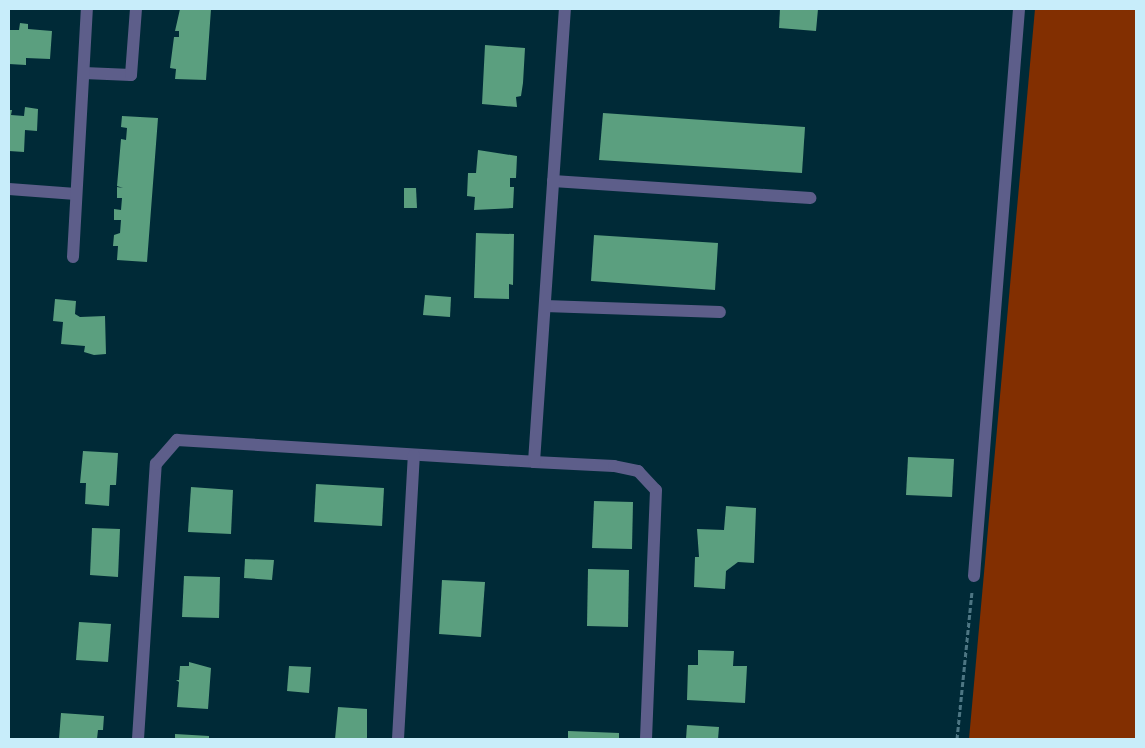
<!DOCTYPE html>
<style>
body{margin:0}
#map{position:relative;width:1145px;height:748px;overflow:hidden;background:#002a37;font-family:Inter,sans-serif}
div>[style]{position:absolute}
.forest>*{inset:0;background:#822f01}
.building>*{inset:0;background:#5b9f7f}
.path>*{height:3px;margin-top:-1.5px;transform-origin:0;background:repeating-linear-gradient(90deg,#4d7683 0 5px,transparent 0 7.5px)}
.street>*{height:12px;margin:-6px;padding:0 6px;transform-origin:6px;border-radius:6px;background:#5d5e8a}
span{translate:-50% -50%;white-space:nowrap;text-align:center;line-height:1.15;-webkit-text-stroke:5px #001119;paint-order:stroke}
.frame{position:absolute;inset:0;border:10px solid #c8edfa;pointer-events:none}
</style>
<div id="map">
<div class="forest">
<i style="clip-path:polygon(1035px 9px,1136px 9px,1136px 739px,969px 739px)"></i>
</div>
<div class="building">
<i style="clip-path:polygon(180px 9px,211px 9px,206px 80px,175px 79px,176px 69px,170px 68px,174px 37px,179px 37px,179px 31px,175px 31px)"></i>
<i style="clip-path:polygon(780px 9px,818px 9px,816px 31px,779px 28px)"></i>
<i style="clip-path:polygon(20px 23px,28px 24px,28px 29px,52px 31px,50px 59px,26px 58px,26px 65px,9px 64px,9px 30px,19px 30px)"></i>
<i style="clip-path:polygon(485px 45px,525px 48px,523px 83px,521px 96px,516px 97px,517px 107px,482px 104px)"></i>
<i style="clip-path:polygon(25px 107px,38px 109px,37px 131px,25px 130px,24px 152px,9px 151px,9px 110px,12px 110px,11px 115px,24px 116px)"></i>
<i style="clip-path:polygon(603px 113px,805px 127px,802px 173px,599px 160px)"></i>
<i style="clip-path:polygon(122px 116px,158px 118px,147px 262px,117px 260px,118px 246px,113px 246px,114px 235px,120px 233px,121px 220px,114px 220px,114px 209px,121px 210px,122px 198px,117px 198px,117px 187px,123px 188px,117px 186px,121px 139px,126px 140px,127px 128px,121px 127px)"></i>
<i style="clip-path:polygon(478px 150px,517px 156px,516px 178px,510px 178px,510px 187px,514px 187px,513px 208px,474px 210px,475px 197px,467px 196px,468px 173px,476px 173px)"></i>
<i style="clip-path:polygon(404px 188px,416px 188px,417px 208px,404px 208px)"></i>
<i style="clip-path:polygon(476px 233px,514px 234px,513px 285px,509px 284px,509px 299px,474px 298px)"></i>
<i style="clip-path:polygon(594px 235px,718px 243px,715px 290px,591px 281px)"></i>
<i style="clip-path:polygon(425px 295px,451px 297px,450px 317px,423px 315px)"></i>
<i style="clip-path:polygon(55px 299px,76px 301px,75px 314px,80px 317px,105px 316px,106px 354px,94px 355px,84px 352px,85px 346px,61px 344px,63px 322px,53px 321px)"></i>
<i style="clip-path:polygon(83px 451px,118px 453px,116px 485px,110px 485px,109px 506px,85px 504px,86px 483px,80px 483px)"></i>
<i style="clip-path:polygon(908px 457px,954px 459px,952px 497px,906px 495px)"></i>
<i style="clip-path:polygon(316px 484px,384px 488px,382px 526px,314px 522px)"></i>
<i style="clip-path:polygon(191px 487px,233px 490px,231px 534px,188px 532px)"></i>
<i style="clip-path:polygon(594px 501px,633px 502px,632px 549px,592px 548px)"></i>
<i style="clip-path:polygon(726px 506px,756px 508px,754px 563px,738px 562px,726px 571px,725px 589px,694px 587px,695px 557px,699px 557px,697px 529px,724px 530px)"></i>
<i style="clip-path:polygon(92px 528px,120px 529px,118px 577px,90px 575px)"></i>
<i style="clip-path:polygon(245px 559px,274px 560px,272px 580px,244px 578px)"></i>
<i style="clip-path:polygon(588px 569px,629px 570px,628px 627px,587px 626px)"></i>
<i style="clip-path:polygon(184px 576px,220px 577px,219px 618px,182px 617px)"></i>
<i style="clip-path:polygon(442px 580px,485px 582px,481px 637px,439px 634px)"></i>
<i style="clip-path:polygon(79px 622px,111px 624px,108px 662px,76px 660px)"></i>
<i style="clip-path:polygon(698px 650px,734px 651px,733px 666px,747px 666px,745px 703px,687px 700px,688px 665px,698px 665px)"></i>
<i style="clip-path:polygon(189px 662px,211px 668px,208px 709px,177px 707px,179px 682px,176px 680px,179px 680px,180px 666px,189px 666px)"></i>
<i style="clip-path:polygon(289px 666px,311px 667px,309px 693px,287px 691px)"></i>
<i style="clip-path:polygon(338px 707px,367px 709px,367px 739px,335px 739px)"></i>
<i style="clip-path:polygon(61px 713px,104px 716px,103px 730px,98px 730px,97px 739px,59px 739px)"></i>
<i style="clip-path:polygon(687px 725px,719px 727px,718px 739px,686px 739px)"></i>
<i style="clip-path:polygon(568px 731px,619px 733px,619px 739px,568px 739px)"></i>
<i style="clip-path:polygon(175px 734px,209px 736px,209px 739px,175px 739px)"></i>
</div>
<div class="path">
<i style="left:957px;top:739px;width:149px;rotate:-84.2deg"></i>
</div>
<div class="street">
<i style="left:84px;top:73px;width:47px;rotate:2.4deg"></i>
<i style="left:131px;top:75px;width:66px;rotate:-85.7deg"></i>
<i style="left:553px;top:181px;width:258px;rotate:3.8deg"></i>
<i style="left:9px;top:189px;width:67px;rotate:4.3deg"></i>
<i style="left:73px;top:257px;width:248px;rotate:-86.8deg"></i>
<i style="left:545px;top:306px;width:175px;rotate:2deg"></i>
<i style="left:534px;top:462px;width:80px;rotate:2.9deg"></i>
<i style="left:614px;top:466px;width:25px;rotate:12deg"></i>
<i style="left:638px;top:471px;width:26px;rotate:47deg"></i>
<i style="left:656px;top:490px;width:249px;rotate:92.3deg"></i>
<i style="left:974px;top:576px;width:569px;rotate:-85.46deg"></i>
<i style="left:138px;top:739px;width:276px;rotate:-86.3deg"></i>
<i style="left:156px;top:464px;width:32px;rotate:-49deg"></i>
<i style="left:177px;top:440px;width:358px;rotate:3.5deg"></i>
<i style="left:534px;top:462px;width:454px;rotate:-86.1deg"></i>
<i style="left:398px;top:739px;width:284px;rotate:-86.8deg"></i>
</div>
<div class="frame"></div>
</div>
